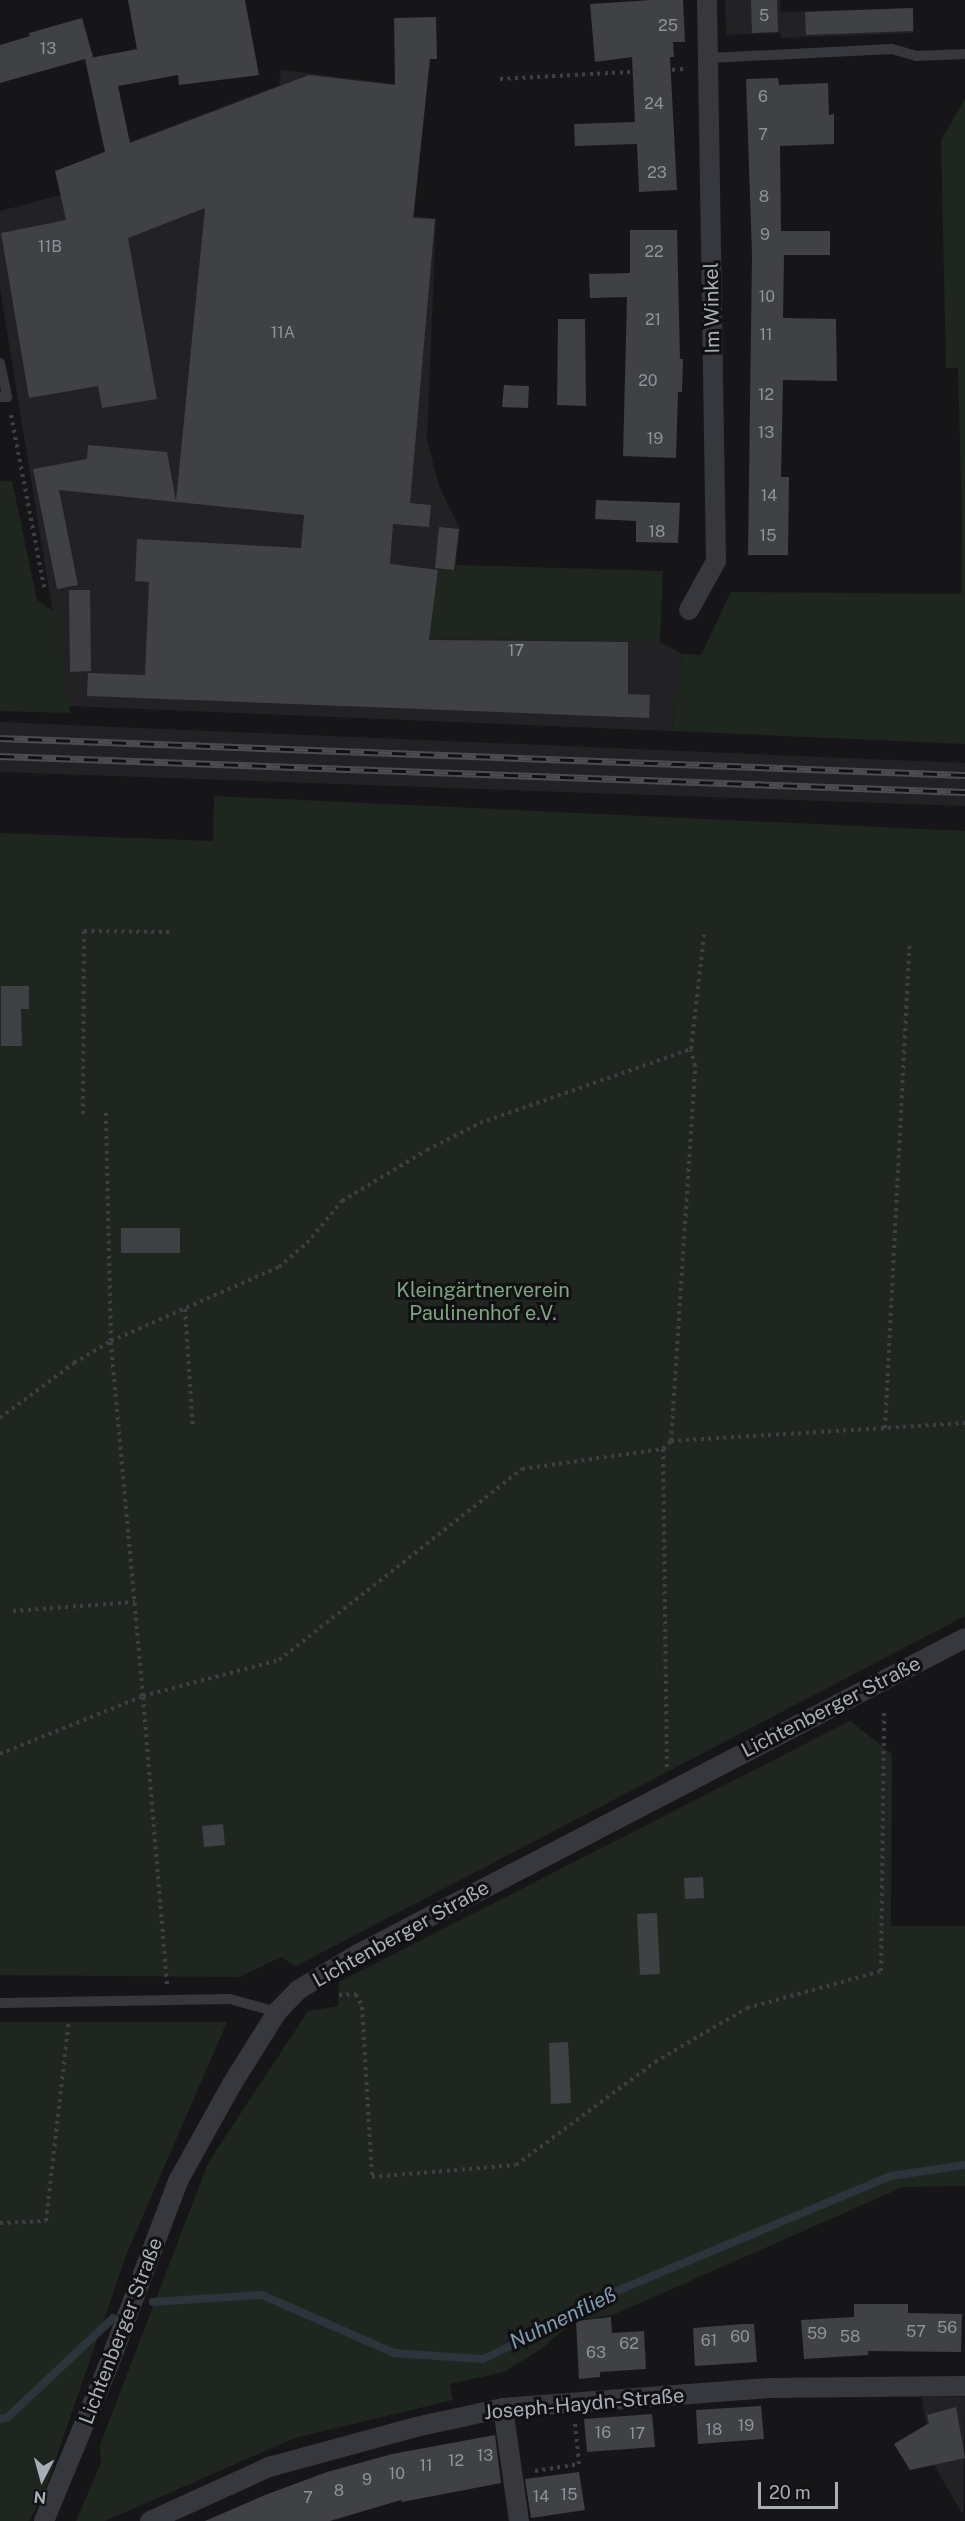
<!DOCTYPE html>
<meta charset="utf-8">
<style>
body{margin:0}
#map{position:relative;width:965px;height:2521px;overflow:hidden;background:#161618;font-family:"Public Sans",sans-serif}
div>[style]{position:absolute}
.built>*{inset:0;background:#222225}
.green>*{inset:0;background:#1e261f}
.stream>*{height:8px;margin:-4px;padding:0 4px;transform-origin:4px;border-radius:4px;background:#2c353c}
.building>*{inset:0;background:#404145}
.path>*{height:4px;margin-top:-2px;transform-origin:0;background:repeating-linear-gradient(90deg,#3d3f44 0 3px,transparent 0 7.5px)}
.lane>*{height:10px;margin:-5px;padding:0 5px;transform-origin:5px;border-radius:5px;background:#37383d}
.street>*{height:20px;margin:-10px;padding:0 10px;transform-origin:10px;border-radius:10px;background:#37383d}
.rail>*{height:7px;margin-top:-3.5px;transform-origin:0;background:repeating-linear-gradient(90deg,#111113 0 14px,#4a4c52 0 28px);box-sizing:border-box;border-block:2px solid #4a4c52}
span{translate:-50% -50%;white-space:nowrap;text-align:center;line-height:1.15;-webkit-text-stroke:6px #111113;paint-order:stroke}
.number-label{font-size:16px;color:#8e929b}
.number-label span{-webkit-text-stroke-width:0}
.street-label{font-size:20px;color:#a8adb8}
.park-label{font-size:20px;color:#7fa381}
.water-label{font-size:21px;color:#7f9bb3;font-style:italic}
.north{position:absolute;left:12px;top:2449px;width:60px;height:60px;-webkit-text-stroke:4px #111113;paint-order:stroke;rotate:186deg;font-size:16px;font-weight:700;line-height:24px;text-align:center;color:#a8adb8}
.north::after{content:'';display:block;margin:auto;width:21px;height:27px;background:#a8adb8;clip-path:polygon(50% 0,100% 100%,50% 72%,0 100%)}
.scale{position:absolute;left:758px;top:2482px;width:80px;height:27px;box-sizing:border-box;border:3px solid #a8adb8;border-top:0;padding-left:8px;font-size:18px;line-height:21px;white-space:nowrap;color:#a8adb8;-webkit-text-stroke:4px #111113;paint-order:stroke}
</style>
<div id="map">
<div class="built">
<i style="clip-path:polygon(725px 0,780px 0,781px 12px,913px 8px,914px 33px,781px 38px,780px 33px,726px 35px)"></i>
<i style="clip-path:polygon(281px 70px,427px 88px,414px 216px,436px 219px,427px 440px,439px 486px,460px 529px,455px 571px,439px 569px,429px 638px,660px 642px,682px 654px,672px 731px,68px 706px,0 289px,0 211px,95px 186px,90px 157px,279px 85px)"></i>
<i style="clip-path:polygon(0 722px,965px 763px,965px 806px,0 772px)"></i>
<i style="clip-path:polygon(921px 2397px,965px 2397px,963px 2515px,935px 2467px)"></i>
</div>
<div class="green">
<i style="clip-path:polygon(965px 99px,965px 744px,672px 731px,682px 654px,701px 655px,731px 592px,961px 594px,962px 522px,958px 368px,946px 368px,941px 140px)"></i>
<i style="clip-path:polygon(0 481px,12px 481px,37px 600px,60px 616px,70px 713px,0 711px)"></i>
<i style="clip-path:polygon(456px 565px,663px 571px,660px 642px,428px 638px,439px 569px,455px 571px)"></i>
<i style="clip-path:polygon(214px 796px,965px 831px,965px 1616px,296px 1966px,281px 1957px,240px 1977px,0 1975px,0 833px,213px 841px)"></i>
<i style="clip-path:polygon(850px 1721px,892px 1754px,891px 1926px,965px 1926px,965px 2186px,903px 2187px,613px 2315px,574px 2321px,541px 2349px,504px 2372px,450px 2384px,453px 2400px,295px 2438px,105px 2521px,76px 2521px,101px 2463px,100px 2445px,208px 2163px,308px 2011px,338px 2006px,339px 1982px)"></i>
<i style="clip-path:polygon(0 2022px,227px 2022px,127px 2253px,43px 2496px,29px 2521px,0 2521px)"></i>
</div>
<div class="stream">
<i style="left:153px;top:2302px;width:109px;rotate:-3.7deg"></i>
<i style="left:262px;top:2295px;width:144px;rotate:23.7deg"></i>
<i style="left:394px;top:2353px;width:89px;rotate:3.9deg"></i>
<i style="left:483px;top:2359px;width:53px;rotate:-25.6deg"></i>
<i style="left:531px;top:2336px;width:64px;rotate:-30.2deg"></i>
<i style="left:586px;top:2304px;width:331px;rotate:-22.8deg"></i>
<i style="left:891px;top:2176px;width:75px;rotate:-8.5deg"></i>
<i style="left:0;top:2419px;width:7px;rotate:-8deg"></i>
<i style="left:7px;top:2418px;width:146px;rotate:-43.3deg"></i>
</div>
<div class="building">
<i style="clip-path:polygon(128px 0,245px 0,259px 75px,179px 85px,178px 75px,118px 86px,130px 143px,309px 75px,395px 85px,394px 18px,436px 17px,437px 59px,430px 59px,413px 218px,435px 219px,410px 503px,431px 505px,429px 527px,393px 524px,390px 564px,438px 570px,429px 640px,628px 642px,628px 694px,650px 695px,649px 718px,87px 696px,88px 673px,145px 675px,149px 582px,135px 581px,137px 539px,301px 548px,304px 515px,59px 490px,78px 585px,57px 589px,33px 469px,87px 459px,88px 445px,167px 452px,176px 501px,205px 208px,128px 238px,157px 399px,102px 408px,98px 386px,29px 398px,1px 233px,66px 220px,55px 171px,105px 152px,85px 59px,0 83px,0 45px,30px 36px,29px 33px,82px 18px,93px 57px,90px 58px,137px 49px)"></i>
<i style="clip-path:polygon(652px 0,683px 0,685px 42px,673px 42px,674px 57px,670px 57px,677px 190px,639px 192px,637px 144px,575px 146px,574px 124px,635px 122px,632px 57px,595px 62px,590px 4px)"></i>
<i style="clip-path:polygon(751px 0,777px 0,778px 32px,752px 33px)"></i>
<i style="clip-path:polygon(913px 8px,913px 31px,806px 35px,805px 12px)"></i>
<i style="clip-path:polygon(778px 78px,779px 85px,828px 83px,829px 115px,834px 114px,834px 144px,780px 146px,781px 231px,830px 231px,830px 255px,784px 255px,783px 318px,836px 319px,837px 381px,783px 380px,781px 477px,789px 477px,788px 555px,748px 555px,752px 255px,746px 79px)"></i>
<i style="clip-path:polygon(630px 230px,677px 230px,680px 359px,683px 359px,682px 392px,678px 392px,676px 458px,623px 456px,627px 297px,590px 298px,589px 274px,630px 273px)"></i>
<i style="clip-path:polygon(558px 319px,585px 319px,586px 406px,557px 405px)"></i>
<i style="clip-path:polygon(504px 385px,529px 386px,528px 408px,502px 407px)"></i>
<i style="clip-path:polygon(596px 500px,680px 503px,678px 543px,636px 542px,636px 521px,595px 519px)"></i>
<i style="clip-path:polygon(439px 527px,459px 529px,454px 570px,435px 568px)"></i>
<i style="clip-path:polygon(69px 590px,90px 590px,91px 671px,70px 672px)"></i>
<i style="clip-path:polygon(1px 986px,29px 986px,29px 1009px,21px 1009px,22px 1046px,1px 1046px)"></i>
<i style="clip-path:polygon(121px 1228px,180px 1228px,180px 1253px,121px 1253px)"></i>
<i style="clip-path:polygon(223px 1824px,225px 1845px,204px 1847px,202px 1826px)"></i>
<i style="clip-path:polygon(703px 1877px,704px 1898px,685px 1899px,684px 1878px)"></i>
<i style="clip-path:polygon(657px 1913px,660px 1974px,640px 1975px,637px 1914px)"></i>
<i style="clip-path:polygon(568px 2042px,571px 2103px,551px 2104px,549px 2043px)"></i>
<i style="clip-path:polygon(854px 2304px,908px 2304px,908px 2313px,962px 2314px,961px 2352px,868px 2351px,868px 2355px,804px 2359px,801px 2320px,854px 2317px)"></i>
<i style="clip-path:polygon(611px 2317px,612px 2333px,644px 2331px,646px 2369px,600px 2372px,600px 2377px,579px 2379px,576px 2321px)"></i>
<i style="clip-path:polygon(743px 2324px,754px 2324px,757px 2362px,695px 2366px,693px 2328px)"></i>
<i style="clip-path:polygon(761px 2406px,764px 2439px,698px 2444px,696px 2410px)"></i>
<i style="clip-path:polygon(956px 2407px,965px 2458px,910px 2470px,894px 2444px,929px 2423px,927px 2415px)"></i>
<i style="clip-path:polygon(652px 2414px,655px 2447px,587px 2452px,584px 2419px)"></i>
<i style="clip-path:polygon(495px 2435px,501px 2483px,402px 2502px,401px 2500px,330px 2521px,205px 2521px,265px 2495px,327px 2472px,392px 2454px)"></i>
<i style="clip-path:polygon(579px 2472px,585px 2510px,531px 2518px,525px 2479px)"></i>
</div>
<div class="path">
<i style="left:500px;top:79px;width:185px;rotate:-3.1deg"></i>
<i style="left:11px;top:415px;width:179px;rotate:79.1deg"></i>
<i style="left:83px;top:1114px;width:183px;rotate:-89.7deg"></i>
<i style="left:84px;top:931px;width:89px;rotate:0.6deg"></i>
<i style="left:185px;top:1309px;width:119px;rotate:86.2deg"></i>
<i style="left:0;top:1418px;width:92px;rotate:-36.6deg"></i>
<i style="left:74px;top:1363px;width:43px;rotate:-30.7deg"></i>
<i style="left:111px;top:1341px;width:184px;rotate:-23.8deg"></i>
<i style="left:279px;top:1267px;width:37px;rotate:-41deg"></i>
<i style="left:307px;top:1243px;width:55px;rotate:-50.2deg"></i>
<i style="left:342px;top:1201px;width:99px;rotate:-31deg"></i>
<i style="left:427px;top:1150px;width:59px;rotate:-27deg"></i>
<i style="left:480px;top:1123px;width:224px;rotate:-19.3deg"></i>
<i style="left:885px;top:1428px;width:483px;rotate:-87.1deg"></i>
<i style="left:671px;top:1441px;width:376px;rotate:-86.3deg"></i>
<i style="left:695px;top:1066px;width:17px;rotate:-103deg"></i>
<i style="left:691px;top:1049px;width:115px;rotate:-83.5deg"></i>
<i style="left:663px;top:1449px;width:320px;rotate:89.3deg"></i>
<i style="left:13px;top:1611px;width:122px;rotate:-4.2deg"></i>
<i style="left:0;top:1754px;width:154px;rotate:-22.1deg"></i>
<i style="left:143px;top:1696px;width:356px;rotate:-95.2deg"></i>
<i style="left:111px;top:1341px;width:229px;rotate:-91.3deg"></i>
<i style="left:167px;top:1984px;width:289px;rotate:-94.8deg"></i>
<i style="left:143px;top:1696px;width:141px;rotate:-14.8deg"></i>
<i style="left:279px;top:1660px;width:309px;rotate:-38.2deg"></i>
<i style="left:522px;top:1469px;width:142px;rotate:-8.1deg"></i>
<i style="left:663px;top:1449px;width:11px;rotate:-45deg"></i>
<i style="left:671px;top:1441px;width:295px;rotate:-3.5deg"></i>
<i style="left:339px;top:1995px;width:17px;rotate:-3deg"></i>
<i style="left:356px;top:1994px;width:14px;rotate:65deg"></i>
<i style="left:362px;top:2007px;width:170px;rotate:86.6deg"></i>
<i style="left:372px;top:2177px;width:144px;rotate:-4.8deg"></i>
<i style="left:516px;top:2165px;width:173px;rotate:-36.5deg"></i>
<i style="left:655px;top:2062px;width:107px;rotate:-30.4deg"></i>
<i style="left:747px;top:2008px;width:139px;rotate:-15.4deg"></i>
<i style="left:881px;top:1971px;width:262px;rotate:-89.3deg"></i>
<i style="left:0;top:2223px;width:46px;rotate:-2.5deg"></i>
<i style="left:46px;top:2221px;width:202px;rotate:-83.5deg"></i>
<i style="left:535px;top:2471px;width:45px;rotate:-9deg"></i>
<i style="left:579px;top:2464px;width:41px;rotate:-95.6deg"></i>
</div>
<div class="lane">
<i style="left:709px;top:58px;width:183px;rotate:-2.8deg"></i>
<i style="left:892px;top:49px;width:25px;rotate:16deg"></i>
<i style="left:916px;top:56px;width:49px;rotate:-2.3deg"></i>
<i style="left:0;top:363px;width:35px;rotate:78deg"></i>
<i style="left:7px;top:397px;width:7px;rotate:180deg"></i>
<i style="left:0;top:2003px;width:230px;rotate:-1deg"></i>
<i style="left:230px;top:1999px;width:49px;rotate:15.5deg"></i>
</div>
<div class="street">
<i style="left:689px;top:610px;width:56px;rotate:-61.1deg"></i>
<i style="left:716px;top:561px;width:561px;rotate:-90.92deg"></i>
<i style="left:503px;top:2408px;width:114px;rotate:81.9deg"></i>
<i style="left:44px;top:2521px;width:170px;rotate:-67.5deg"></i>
<i style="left:109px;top:2364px;width:196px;rotate:-69.3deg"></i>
<i style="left:178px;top:2181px;width:111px;rotate:-60.9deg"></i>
<i style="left:232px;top:2084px;width:85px;rotate:-58deg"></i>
<i style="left:277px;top:2012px;width:30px;rotate:-46deg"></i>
<i style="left:298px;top:1990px;width:70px;rotate:-31deg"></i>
<i style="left:358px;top:1954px;width:684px;rotate:-27.5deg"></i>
<i style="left:150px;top:2521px;width:131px;rotate:-24.4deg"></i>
<i style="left:269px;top:2467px;width:152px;rotate:-15.2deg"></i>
<i style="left:416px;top:2427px;width:89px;rotate:-12.3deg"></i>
<i style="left:503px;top:2408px;width:267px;rotate:-4.3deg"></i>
<i style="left:769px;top:2388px;width:196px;rotate:-0.6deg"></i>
</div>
<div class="rail">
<i style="left:0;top:738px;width:966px;rotate:2.2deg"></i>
<i style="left:0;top:756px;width:966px;rotate:2.14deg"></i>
</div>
<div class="number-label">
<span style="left:764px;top:16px">5</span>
<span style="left:668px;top:26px">25</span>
<span style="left:48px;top:49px">13</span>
<span style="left:763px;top:97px">6</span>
<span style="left:654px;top:104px">24</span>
<span style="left:763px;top:135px">7</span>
<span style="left:657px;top:173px">23</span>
<span style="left:764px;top:197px">8</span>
<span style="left:765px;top:235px">9</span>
<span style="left:50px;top:247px">11B</span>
<span style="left:654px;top:252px">22</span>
<span style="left:767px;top:297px">10</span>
<span style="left:653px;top:320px">21</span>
<span style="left:283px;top:333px">11A</span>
<span style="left:766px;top:335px">11</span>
<span style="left:648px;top:381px">20</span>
<span style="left:766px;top:395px">12</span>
<span style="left:766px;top:433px">13</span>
<span style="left:655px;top:439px">19</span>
<span style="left:769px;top:496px">14</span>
<span style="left:657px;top:532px">18</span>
<span style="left:768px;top:536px">15</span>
<span style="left:516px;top:651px">17</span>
<span style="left:947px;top:2328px">56</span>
<span style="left:916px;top:2332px">57</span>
<span style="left:817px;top:2334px">59</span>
<span style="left:740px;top:2337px">60</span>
<span style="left:850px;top:2337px">58</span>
<span style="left:709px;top:2341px">61</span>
<span style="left:629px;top:2344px">62</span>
<span style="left:596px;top:2353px">63</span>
<span style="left:746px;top:2426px">19</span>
<span style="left:714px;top:2430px">18</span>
<span style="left:603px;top:2433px">16</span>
<span style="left:637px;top:2434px">17</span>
<span style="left:485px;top:2456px">13</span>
<span style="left:456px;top:2461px">12</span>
<span style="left:426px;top:2466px">11</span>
<span style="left:397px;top:2474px">10</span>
<span style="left:367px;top:2480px">9</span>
<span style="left:339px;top:2491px">8</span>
<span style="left:569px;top:2495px">15</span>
<span style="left:541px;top:2497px">14</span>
<span style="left:308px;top:2498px">7</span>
</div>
<div class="street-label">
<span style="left:712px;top:308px;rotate:-91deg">Im Winkel</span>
<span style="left:831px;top:1707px;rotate:-27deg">Lichtenberger Straße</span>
<span style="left:401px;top:1934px;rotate:-29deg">Lichtenberger Straße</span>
<span style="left:121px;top:2331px;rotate:-69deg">Lichtenberger Straße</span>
<span style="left:584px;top:2404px;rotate:-5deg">Joseph-Haydn-Straße</span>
</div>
<div class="park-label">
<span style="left:483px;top:1302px">Kleingärtnerverein<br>Paulinenhof e.V.</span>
</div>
<div class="water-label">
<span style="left:563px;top:2318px;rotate:-26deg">Nuhnenfließ</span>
</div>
<div class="north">N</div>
<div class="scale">20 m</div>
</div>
